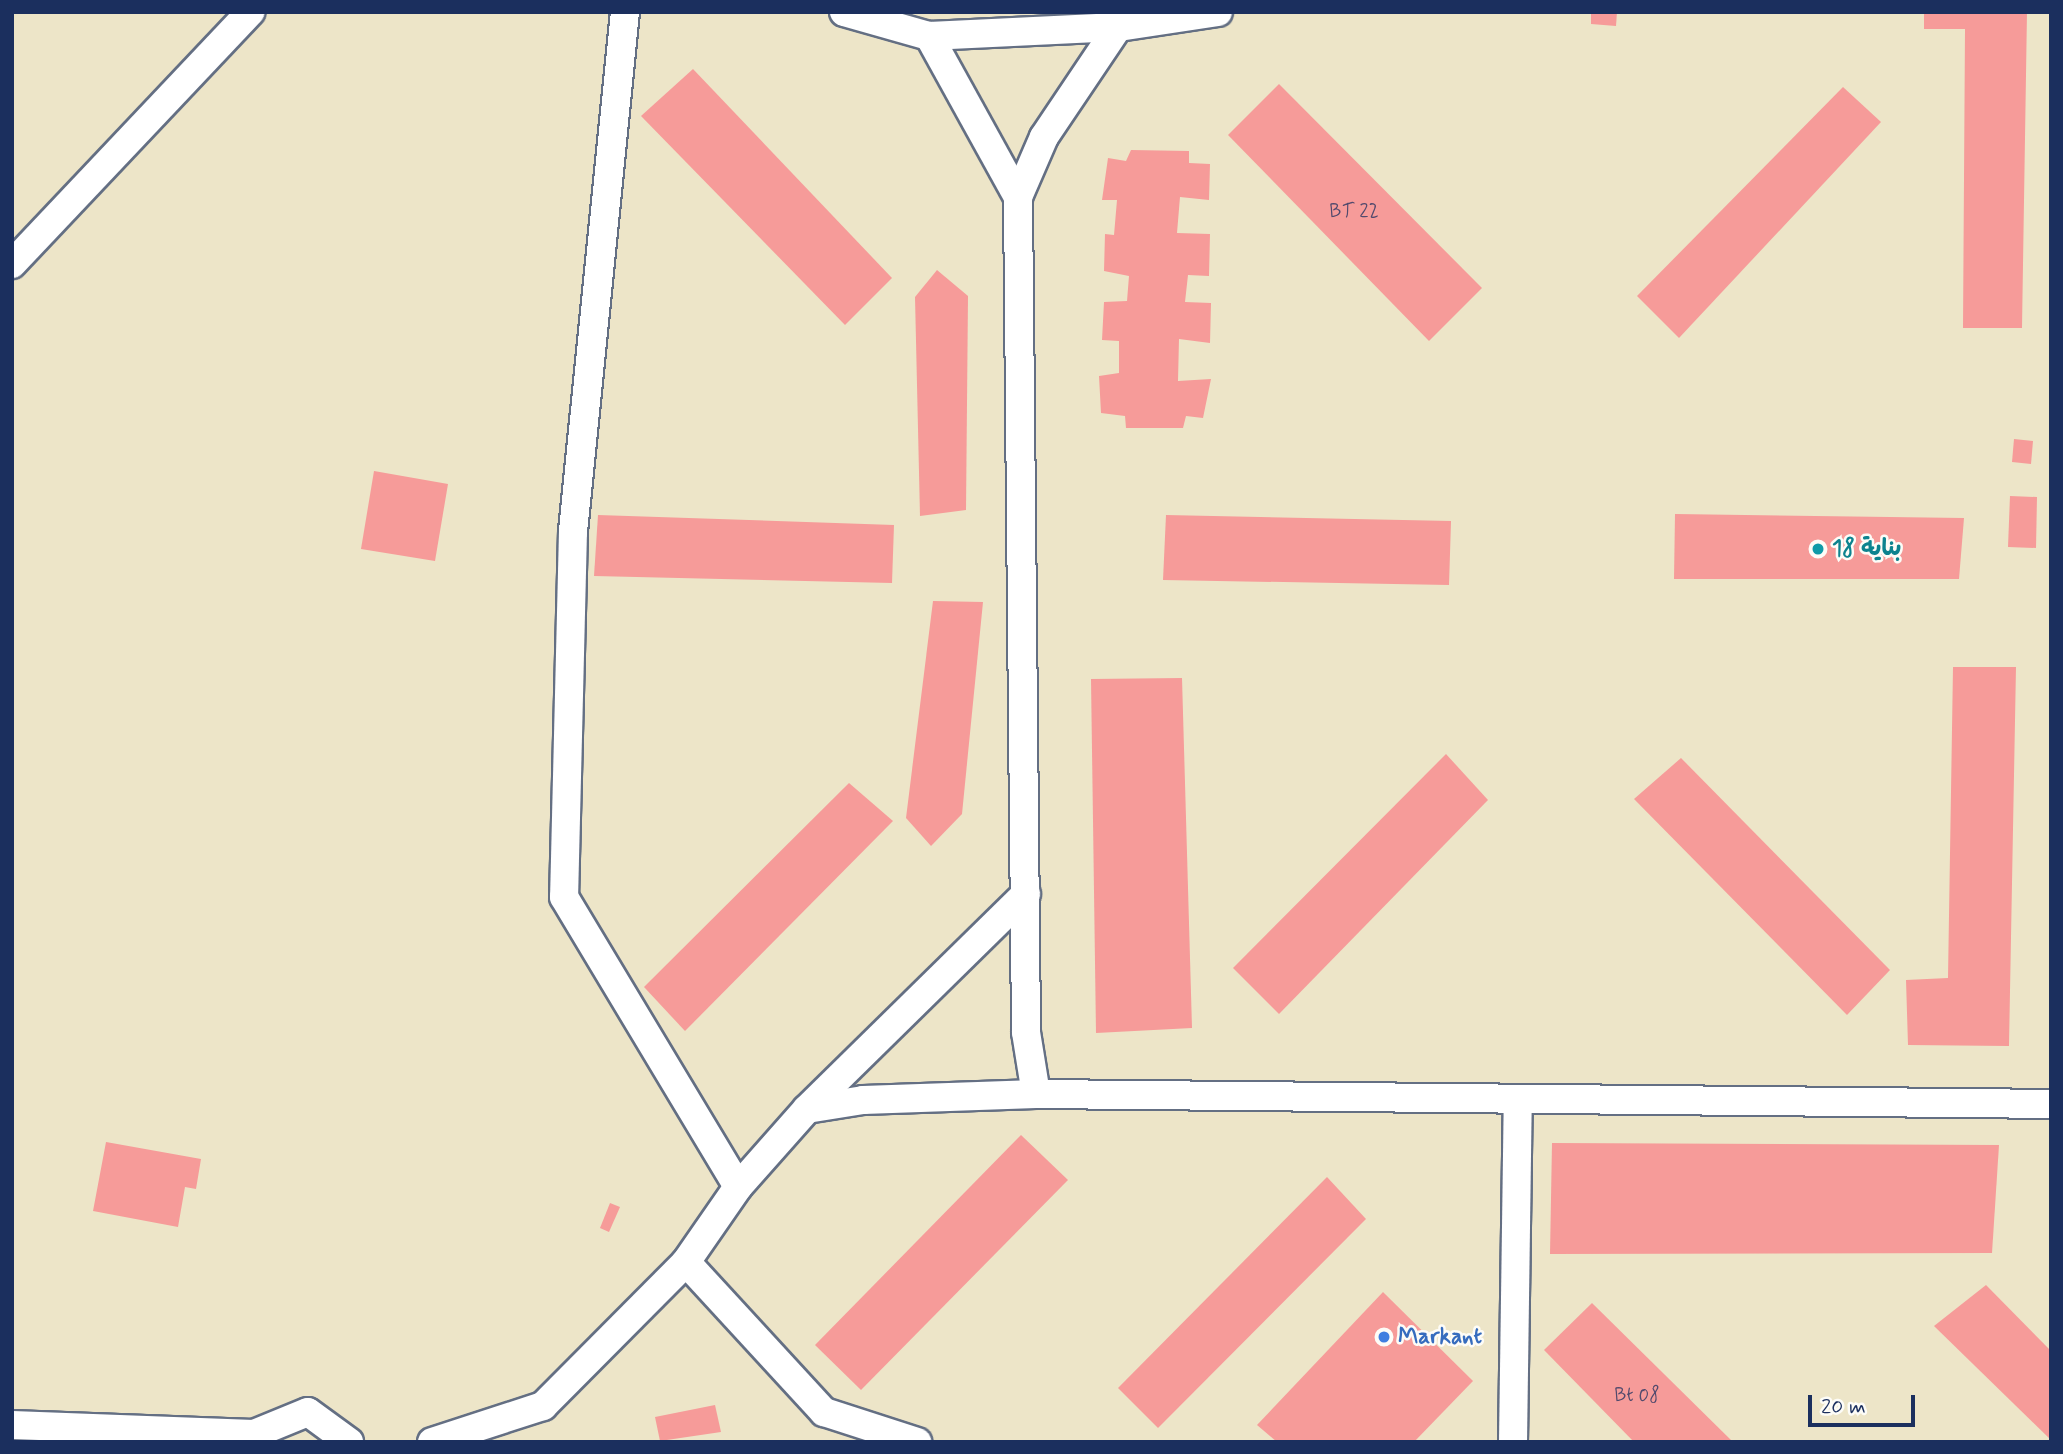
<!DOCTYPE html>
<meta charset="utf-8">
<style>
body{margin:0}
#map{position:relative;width:2063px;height:1454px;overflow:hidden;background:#ede5c8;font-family:Mynerve,"Playpen Sans Arabic",sans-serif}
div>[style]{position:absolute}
.building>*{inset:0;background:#f69b99}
.roads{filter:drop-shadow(2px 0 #646f83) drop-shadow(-2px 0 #646f83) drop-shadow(0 2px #646f83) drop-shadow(0 -2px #646f83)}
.minor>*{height:28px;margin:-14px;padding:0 14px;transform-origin:14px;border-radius:14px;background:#fff}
.dots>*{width:19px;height:19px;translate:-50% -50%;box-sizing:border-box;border:4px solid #fdfcf7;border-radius:50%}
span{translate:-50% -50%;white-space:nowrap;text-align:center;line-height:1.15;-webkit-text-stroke:5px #fdfcf7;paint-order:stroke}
.number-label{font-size:19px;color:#524a6d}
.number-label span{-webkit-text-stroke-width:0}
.culture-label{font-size:23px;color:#0d838f;font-weight:700}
.left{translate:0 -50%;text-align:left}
.shop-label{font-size:23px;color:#366cbe;font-weight:700}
.frame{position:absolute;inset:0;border:14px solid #1b2f5e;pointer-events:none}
.scale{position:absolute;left:1808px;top:1395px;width:107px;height:32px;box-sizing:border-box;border:4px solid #1b2f5e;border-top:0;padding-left:9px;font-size:21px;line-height:24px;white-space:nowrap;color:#1b2f5e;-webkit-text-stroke:5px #fdfcf7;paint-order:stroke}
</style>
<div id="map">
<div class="building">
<i style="clip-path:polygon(1591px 12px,1617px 12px,1616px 26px,1591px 24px)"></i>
<i style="clip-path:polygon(1924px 12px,2027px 12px,2022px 328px,1963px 328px,1965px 29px,1924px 29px)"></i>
<i style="clip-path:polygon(693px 69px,892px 278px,845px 325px,641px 116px)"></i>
<i style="clip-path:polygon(1279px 84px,1482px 288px,1429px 341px,1228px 135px)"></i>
<i style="clip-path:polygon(1843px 87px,1881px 122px,1679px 338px,1637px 296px)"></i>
<i style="clip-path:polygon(1131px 150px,1189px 151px,1189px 163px,1210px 164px,1209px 200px,1180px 197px,1177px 233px,1210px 234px,1209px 276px,1188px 275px,1185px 302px,1211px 303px,1210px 343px,1179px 339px,1178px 381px,1211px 379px,1203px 418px,1186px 416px,1183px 428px,1126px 428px,1125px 416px,1101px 413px,1099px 376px,1119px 373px,1119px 341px,1102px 340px,1104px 302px,1127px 301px,1129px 276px,1104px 271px,1105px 234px,1114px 235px,1117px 200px,1102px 200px,1108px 158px,1126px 161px)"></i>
<i style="clip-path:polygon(937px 270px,968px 296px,966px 510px,920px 516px,915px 297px)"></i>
<i style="clip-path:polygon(2014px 439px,2033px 441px,2031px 464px,2012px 462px)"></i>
<i style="clip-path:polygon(374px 471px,448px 484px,435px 561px,361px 549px)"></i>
<i style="clip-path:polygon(2010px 496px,2037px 497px,2036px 548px,2008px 547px)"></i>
<i style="clip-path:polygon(1675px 514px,1964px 518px,1959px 579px,1674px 579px)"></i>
<i style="clip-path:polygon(598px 515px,894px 525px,892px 583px,594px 576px)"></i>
<i style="clip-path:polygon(1166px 515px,1451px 521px,1449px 585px,1163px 580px)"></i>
<i style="clip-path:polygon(933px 601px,983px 602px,962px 814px,931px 846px,906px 818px)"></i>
<i style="clip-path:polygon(1953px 667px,2016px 667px,2009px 1046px,1908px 1045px,1906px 980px,1948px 978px)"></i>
<i style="clip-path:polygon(1182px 678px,1192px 1028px,1096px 1033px,1091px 679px)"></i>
<i style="clip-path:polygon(1446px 754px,1488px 800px,1279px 1014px,1233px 968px)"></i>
<i style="clip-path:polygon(1681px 758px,1890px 970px,1847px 1015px,1634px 799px)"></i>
<i style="clip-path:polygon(849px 783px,893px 821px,685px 1031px,644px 987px)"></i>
<i style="clip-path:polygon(1021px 1135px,1068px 1180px,861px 1390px,815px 1345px)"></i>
<i style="clip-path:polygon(106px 1142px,201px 1159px,196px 1189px,185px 1187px,178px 1227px,93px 1211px)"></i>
<i style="clip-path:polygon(1552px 1143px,1999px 1145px,1992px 1253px,1550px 1254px)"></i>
<i style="clip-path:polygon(1327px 1177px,1366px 1219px,1158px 1428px,1118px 1388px)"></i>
<i style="clip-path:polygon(610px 1203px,620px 1207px,609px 1232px,600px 1228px)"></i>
<i style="clip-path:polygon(1986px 1285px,2051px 1351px,2051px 1440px,1934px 1326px)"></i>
<i style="clip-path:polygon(1383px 1292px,1473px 1381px,1414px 1442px,1277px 1442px,1257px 1425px)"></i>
<i style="clip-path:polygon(1592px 1303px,1733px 1442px,1634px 1442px,1544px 1350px)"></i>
<i style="clip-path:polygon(715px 1405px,721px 1432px,660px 1441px,655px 1417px)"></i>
</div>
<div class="roads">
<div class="minor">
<i style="left:625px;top:12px;width:522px;rotate:95.72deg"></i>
<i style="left:573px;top:531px;width:366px;rotate:91.4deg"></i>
<i style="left:564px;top:897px;width:338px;rotate:59deg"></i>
<i style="left:738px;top:1187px;width:91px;rotate:124.7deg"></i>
<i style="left:686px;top:1262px;width:204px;rotate:47.4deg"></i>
<i style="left:824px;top:1412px;width:98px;rotate:17.9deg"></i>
<i style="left:844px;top:12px;width:88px;rotate:15.8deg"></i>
<i style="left:929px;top:36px;width:189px;rotate:-2.7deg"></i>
<i style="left:929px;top:36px;width:184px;rotate:61.1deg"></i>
<i style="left:12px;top:264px;width:347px;rotate:-46.6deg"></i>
<i style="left:1036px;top:1094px;width:1015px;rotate:0.56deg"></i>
<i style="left:807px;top:1109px;width:307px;rotate:-44.5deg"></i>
<i style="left:738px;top:1187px;width:104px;rotate:-48.5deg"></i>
<i style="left:807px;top:1109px;width:57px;rotate:-9.1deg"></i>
<i style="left:863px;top:1100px;width:173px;rotate:-2deg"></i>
<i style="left:1036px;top:1094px;width:63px;rotate:-99.2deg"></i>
<i style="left:1026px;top:1032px;width:835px;rotate:-90.55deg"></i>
<i style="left:1018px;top:197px;width:65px;rotate:-66.6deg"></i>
<i style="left:1044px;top:137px;width:133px;rotate:-56.1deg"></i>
<i style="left:1118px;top:27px;width:101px;rotate:-8.5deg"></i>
<i style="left:12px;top:1425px;width:242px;rotate:2.1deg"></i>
<i style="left:254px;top:1434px;width:58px;rotate:-22.2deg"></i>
<i style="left:308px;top:1412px;width:51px;rotate:36.2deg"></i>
<i style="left:432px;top:1442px;width:117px;rotate:-18deg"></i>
<i style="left:543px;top:1406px;width:203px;rotate:-45.2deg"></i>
<i style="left:1513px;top:1442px;width:342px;rotate:-89.2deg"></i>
</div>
</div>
<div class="dots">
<i style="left:1818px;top:549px;background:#0f9aa8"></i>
<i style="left:1384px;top:1337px;background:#3f7fe0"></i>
</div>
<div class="number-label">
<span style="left:1354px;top:212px">BT 22</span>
<span style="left:1637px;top:1396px">Bt 08</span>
</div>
<div class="culture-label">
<span class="left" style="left:1832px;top:549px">بناية 18</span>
</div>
<div class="shop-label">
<span class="left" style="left:1398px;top:1337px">Markant</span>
</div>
<div class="frame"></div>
<div class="scale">20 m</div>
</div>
